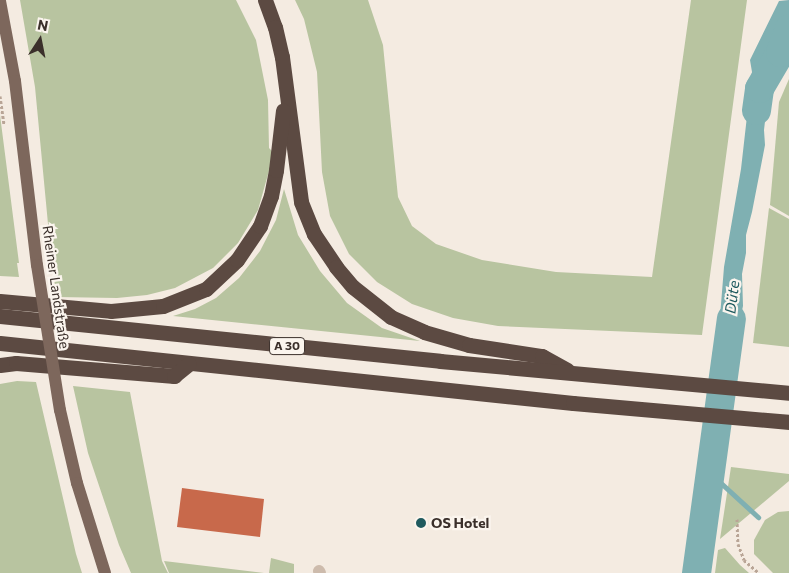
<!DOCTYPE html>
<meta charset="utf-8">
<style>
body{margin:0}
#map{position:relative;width:789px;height:573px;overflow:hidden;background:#f4ebe1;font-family:Commissioner,sans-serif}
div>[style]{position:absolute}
.green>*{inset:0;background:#b8c4a0}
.water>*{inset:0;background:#7fb0b2}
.stream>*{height:5px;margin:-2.5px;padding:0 2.5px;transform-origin:2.5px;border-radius:2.5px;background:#7fb0b2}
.river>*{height:29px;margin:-14.5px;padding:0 14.5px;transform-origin:14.5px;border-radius:14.5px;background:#7fb0b2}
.building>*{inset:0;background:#c8694b}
.path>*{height:3px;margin-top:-1.5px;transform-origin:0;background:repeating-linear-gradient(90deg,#b9a596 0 2.5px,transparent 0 5px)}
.minor>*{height:12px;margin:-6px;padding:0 6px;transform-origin:6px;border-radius:6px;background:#cdbbac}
.major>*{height:12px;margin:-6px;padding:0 6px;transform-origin:6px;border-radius:6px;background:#7d675c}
.highway>*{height:15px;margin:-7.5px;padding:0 7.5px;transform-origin:7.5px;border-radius:7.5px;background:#5c4a42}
.major-bridge>*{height:12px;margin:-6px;padding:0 6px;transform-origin:6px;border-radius:6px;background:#7d675c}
.dots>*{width:14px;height:14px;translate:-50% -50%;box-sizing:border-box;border:2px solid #fbf5ee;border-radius:50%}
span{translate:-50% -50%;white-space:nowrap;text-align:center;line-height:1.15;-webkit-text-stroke:4.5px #fbf5ee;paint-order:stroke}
.shield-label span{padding:1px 4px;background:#fbf5ee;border:1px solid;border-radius:4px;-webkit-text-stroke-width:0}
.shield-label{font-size:12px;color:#3b302b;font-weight:700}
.street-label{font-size:14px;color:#3b302b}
.poi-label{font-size:14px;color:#3b302b;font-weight:700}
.left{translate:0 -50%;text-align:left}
.water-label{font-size:15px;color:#1f5a5e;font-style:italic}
.north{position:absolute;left:15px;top:15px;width:50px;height:50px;-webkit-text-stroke:4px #fbf5ee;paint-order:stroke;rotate:11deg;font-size:14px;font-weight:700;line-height:20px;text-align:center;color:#3b302b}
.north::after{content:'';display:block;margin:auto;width:18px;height:22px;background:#3b302b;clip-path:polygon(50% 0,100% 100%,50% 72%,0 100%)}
</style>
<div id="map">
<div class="green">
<i style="clip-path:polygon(20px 0,236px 0,256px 40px,268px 100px,269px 148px,274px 153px,258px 210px,238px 243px,213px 268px,175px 288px,147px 295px,117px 298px,57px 297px,52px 266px,35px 87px)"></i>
<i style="clip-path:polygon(295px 0,368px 0,383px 45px,398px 197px,412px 226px,436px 244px,482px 260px,556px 272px,652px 277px,691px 0,747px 0,702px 335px,498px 326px,453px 318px,412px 304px,377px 282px,349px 254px,330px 216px,322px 172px,317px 72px,304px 19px)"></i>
<i style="clip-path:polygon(789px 79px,789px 216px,770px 205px,779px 102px)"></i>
<i style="clip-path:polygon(0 115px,19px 263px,17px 263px,19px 277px,0 276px)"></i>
<i style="clip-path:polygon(284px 189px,298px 235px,320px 271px,347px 303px,382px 328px,420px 341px,173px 316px,195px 309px,216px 298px,239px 278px,260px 251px,276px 220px)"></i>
<i style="clip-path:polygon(769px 208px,789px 219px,789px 347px,753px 343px)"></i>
<i style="clip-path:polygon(17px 381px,36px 382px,76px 554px,82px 573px,0 573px,0 384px)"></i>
<i style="clip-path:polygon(73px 386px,130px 392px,162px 561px,168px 573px,131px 573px,119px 545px,88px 453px)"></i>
<i style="clip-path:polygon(731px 467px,789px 474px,789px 481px,720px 539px)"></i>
<i style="clip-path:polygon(789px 511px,789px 573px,773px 573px,754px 554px,754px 540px,765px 520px,778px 512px)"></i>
<i style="clip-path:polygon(725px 548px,740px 565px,749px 573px,715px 573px,718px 550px)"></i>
<i style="clip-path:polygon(271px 558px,294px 564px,294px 573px,269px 573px)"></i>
<i style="clip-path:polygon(164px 561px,264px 573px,169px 573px)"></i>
</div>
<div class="water">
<i style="clip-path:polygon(789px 0,789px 30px,784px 32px,768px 69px,764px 92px,767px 104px,764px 130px,765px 145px,752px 212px,746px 235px,746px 253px,742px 274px,743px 306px,732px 356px,712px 355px,719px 329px,724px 267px,741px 169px,752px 72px,750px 60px,779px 1px)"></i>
</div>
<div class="stream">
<i style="left:711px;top:474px;width:64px;rotate:42.5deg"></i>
</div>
<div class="river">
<i style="left:756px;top:110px;width:22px;rotate:-82deg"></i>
<i style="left:759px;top:88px;width:42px;rotate:-59.7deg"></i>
<i style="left:780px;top:52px;width:26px;rotate:-69deg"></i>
<i style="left:696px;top:573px;width:257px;rotate:-82.2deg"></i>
</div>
<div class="building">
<i style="clip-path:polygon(182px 488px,264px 499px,260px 537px,177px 527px)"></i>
</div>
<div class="path">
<i style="left:0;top:96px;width:28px;rotate:82deg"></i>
<i style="left:737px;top:519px;width:25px;rotate:88deg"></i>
<i style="left:738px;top:544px;width:17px;rotate:69deg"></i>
<i style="left:744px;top:560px;width:20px;rotate:41deg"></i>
</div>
<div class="minor">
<i style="left:319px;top:571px;width:2px;rotate:63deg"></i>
</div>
<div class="major">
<i style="left:0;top:1px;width:81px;rotate:79.4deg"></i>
<i style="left:15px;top:81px;width:185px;rotate:83.2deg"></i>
<i style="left:60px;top:410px;width:75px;rotate:76.9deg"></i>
<i style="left:77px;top:483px;width:94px;rotate:72.7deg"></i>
</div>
<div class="highway">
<i style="left:265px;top:0;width:29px;rotate:70deg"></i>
<i style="left:275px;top:27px;width:31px;rotate:77deg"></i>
<i style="left:282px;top:57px;width:146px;rotate:82.5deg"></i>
<i style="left:301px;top:202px;width:35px;rotate:68deg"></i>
<i style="left:314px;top:234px;width:40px;rotate:56deg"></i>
<i style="left:336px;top:267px;width:26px;rotate:50deg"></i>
<i style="left:353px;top:287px;width:48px;rotate:38.3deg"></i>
<i style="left:391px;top:317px;width:36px;rotate:24deg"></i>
<i style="left:424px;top:332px;width:47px;rotate:16.1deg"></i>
<i style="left:469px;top:345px;width:74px;rotate:8.6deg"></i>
<i style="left:542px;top:356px;width:29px;rotate:29deg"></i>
<i style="left:0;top:301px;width:111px;rotate:5.1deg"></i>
<i style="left:111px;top:311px;width:52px;rotate:-5.5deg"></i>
<i style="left:163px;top:306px;width:46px;rotate:-21.6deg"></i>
<i style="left:206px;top:289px;width:42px;rotate:-43.1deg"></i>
<i style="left:237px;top:260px;width:41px;rotate:-55.9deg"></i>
<i style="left:260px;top:226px;width:32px;rotate:-70deg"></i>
<i style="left:271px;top:196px;width:26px;rotate:-79deg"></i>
<i style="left:276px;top:170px;width:60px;rotate:-83.3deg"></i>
<i style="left:0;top:316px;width:442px;rotate:5.8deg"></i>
<i style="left:440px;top:361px;width:350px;rotate:5.2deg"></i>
<i style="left:0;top:343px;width:576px;rotate:5.98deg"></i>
<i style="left:573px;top:403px;width:217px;rotate:5deg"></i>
<i style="left:0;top:365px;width:16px;rotate:-7deg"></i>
<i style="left:16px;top:363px;width:159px;rotate:4.7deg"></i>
<i style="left:174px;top:376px;width:19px;rotate:-39deg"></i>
</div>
<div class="major-bridge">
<i style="left:37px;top:265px;width:147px;rotate:81deg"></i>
</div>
<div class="dots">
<i style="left:421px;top:523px;background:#1f5a5e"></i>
</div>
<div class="shield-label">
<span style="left:287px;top:346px">A 30</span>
</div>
<div class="street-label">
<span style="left:56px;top:287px;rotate:82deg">Rheiner Landstraße</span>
</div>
<div class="poi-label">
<span class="left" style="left:431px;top:523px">OS Hotel</span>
</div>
<div class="water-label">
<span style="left:732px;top:297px;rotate:-83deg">Düte</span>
</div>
<div class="north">N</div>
</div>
